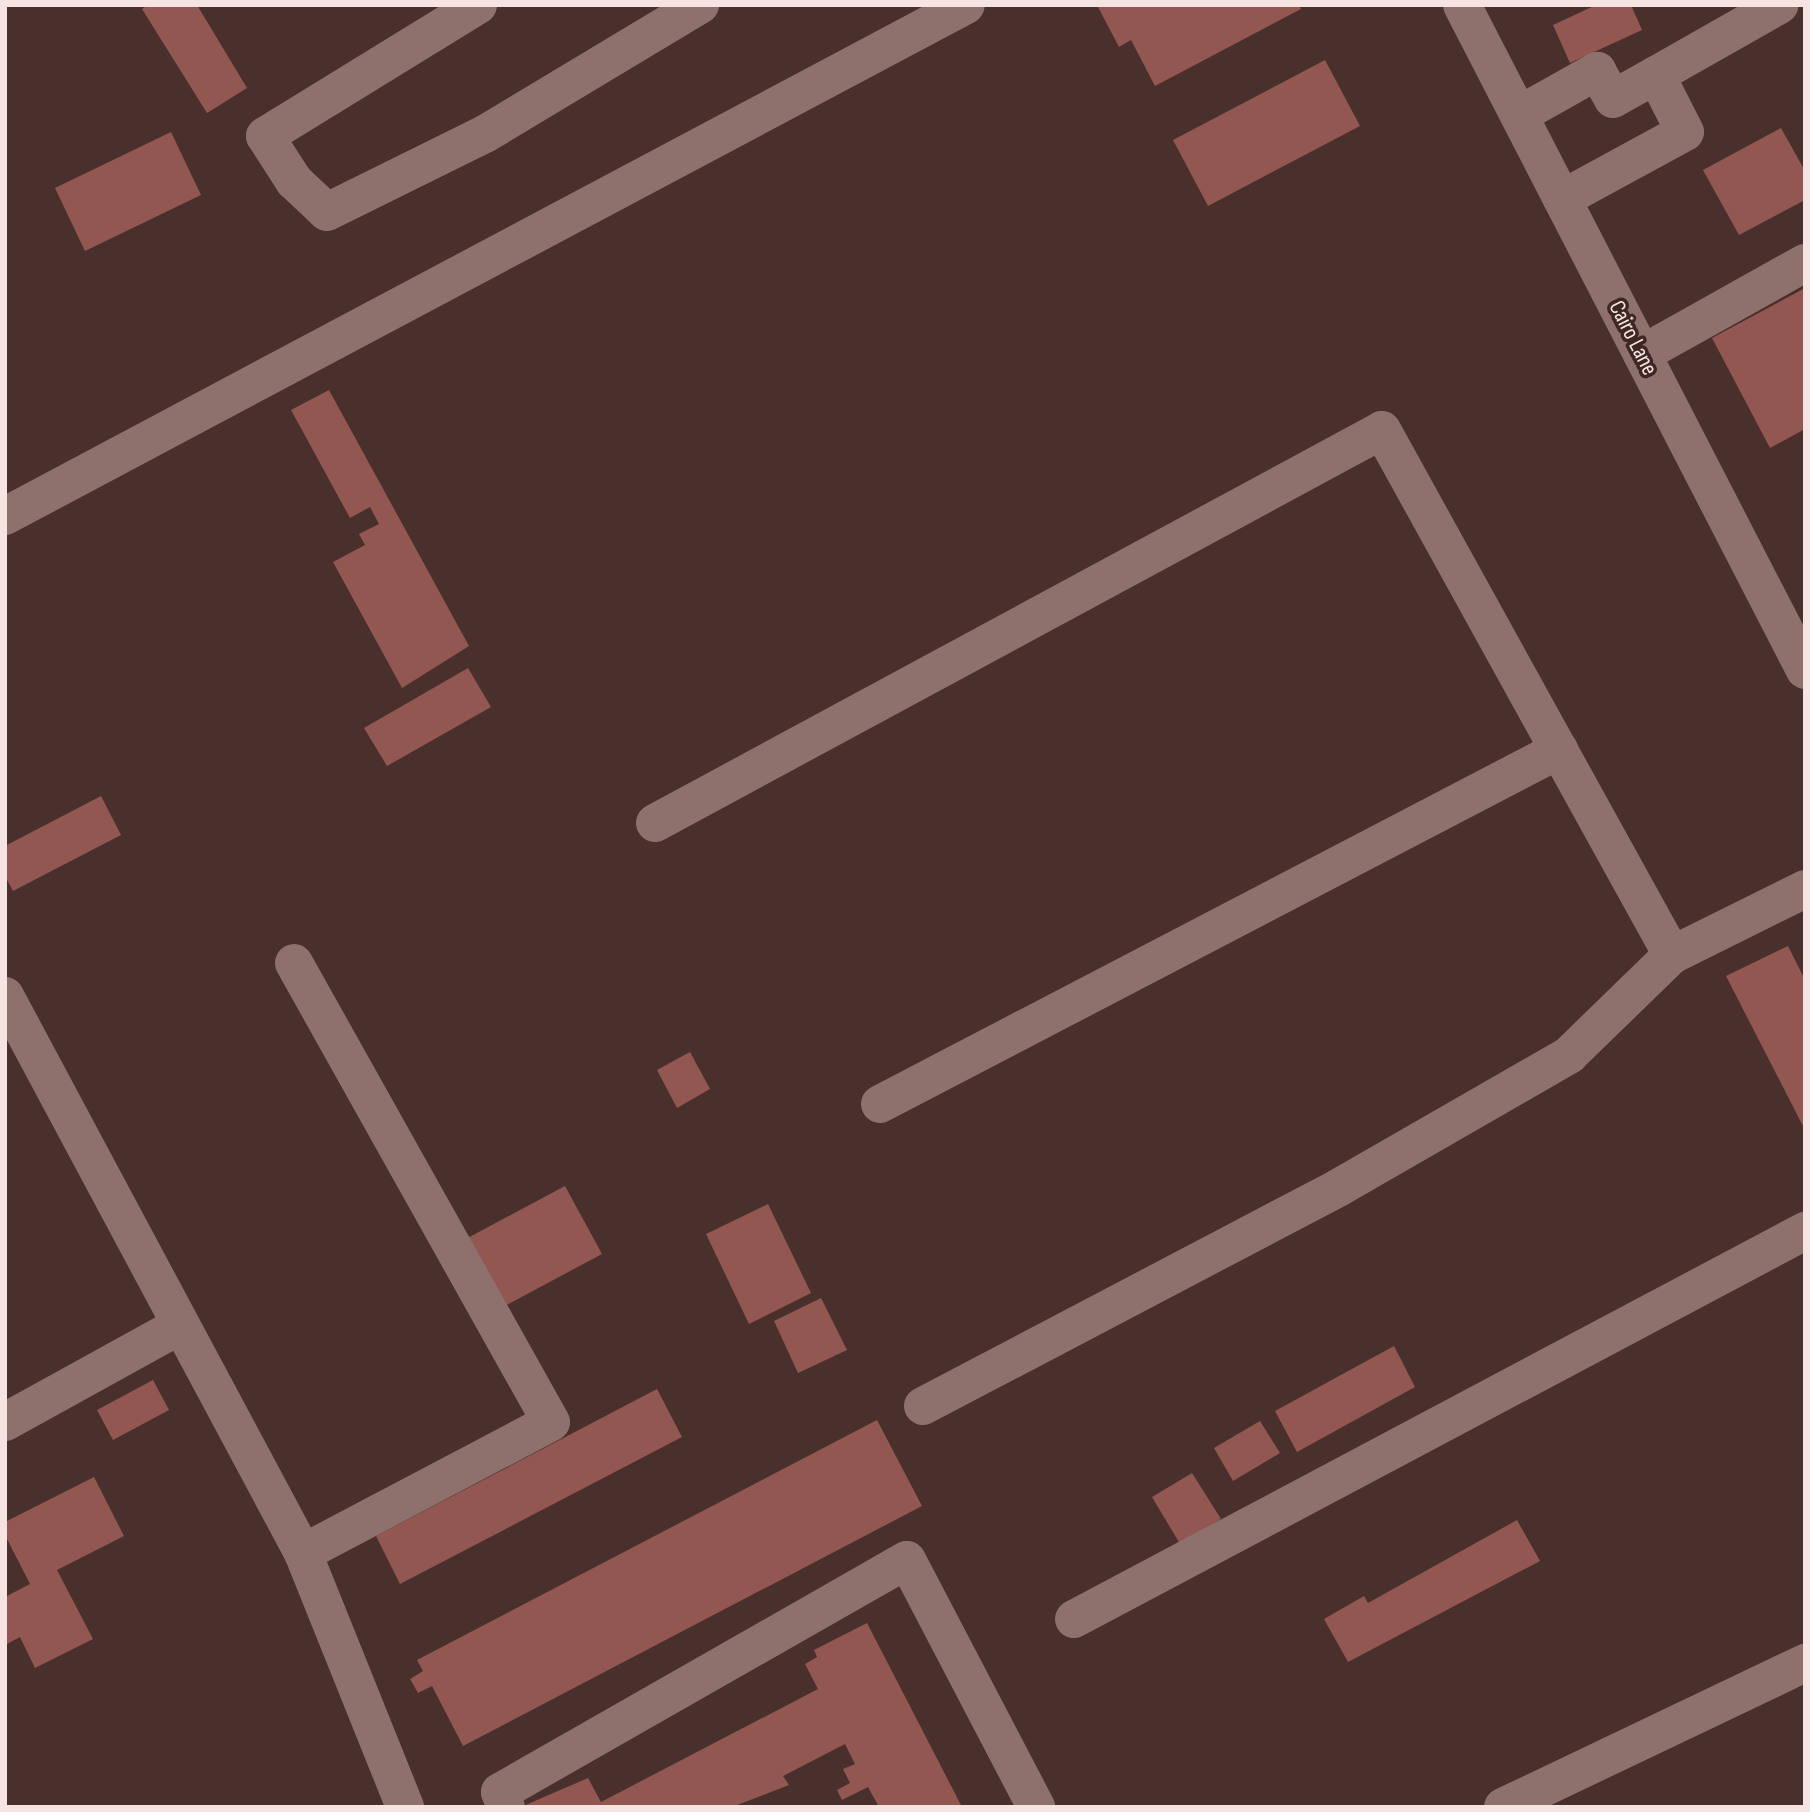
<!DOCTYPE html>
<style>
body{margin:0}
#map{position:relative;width:1810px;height:1812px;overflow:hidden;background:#49302d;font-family:"Sofia Sans Condensed",sans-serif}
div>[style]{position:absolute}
.building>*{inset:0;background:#935752}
.minor>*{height:38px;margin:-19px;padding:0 19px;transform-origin:19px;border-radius:19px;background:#8e716d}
span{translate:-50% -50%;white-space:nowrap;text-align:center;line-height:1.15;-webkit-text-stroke:7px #3e2623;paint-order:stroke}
.street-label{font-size:23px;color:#f5e4e2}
.frame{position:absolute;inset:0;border:7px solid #f5e4e2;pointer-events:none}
</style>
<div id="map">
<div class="building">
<i style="clip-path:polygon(148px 5px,197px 5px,247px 88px,207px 113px,142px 9px)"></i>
<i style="clip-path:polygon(1097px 5px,1299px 5px,1301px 9px,1155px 86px,1131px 40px,1119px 47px)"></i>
<i style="clip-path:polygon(1596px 5px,1631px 5px,1642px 30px,1570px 63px,1553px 25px)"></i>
<i style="clip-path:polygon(1325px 60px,1360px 126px,1208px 206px,1173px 140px)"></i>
<i style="clip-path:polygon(1781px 128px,1805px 171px,1805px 200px,1739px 235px,1703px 170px)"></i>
<i style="clip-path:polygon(171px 132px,201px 195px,85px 251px,55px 188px)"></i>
<i style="clip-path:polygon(1805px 288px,1805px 429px,1770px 448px,1712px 338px)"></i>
<i style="clip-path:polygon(329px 390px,469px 646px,402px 688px,333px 562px,365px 545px,359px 534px,379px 524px,370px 507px,350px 518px,291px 410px)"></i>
<i style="clip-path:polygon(468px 668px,491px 707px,387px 766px,364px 728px)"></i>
<i style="clip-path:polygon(101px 796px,121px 835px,13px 891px,5px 876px,5px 846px)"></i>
<i style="clip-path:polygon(1788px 946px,1805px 980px,1805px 1130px,1726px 976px)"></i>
<i style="clip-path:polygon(690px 1052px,710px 1089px,677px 1108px,657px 1070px)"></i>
<i style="clip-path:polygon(565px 1186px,602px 1254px,499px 1309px,462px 1241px)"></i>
<i style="clip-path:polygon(768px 1204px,811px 1293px,749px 1324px,706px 1234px)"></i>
<i style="clip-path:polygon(821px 1298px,847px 1350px,798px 1373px,774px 1321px)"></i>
<i style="clip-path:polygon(1394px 1346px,1415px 1387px,1297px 1452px,1275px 1411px)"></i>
<i style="clip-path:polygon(153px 1380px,169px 1410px,113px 1440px,97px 1410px)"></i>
<i style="clip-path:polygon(657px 1389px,682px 1437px,400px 1584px,376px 1536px)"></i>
<i style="clip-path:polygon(877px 1420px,922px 1506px,463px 1746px,432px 1686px,418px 1693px,410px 1679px,423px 1671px,417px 1660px)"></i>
<i style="clip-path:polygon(1260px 1421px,1280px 1453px,1233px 1481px,1214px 1448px)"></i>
<i style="clip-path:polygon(1192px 1473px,1221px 1519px,1180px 1544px,1152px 1497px)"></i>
<i style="clip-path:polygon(94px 1477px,124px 1536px,57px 1570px,93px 1639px,35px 1668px,20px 1637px,5px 1645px,5px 1597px,30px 1584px,5px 1535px,5px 1522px)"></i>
<i style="clip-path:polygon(1517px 1520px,1540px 1561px,1348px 1662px,1324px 1619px,1364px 1596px,1368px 1603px)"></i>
<i style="clip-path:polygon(867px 1623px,962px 1807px,879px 1807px,868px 1787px,842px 1800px,837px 1790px,850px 1783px,843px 1769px,855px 1764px,845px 1744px,783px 1776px,789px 1785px,732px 1807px,521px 1807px,588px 1778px,601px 1802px,818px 1689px,805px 1664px,817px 1657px,814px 1650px)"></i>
</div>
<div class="minor">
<i style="left:478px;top:5px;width:250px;rotate:148.4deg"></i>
<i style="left:265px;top:136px;width:54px;rotate:57.2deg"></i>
<i style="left:294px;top:181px;width:45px;rotate:43.2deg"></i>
<i style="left:327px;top:212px;width:176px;rotate:-26.3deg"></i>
<i style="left:485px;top:134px;width:251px;rotate:-31deg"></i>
<i style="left:1462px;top:5px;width:748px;rotate:62.72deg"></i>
<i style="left:1519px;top:115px;width:90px;rotate:-29.4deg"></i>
<i style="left:1597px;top:71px;width:32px;rotate:60deg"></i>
<i style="left:1613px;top:99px;width:49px;rotate:-29.2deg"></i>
<i style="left:1562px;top:199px;width:140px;rotate:-28.6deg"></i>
<i style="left:1685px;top:132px;width:64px;rotate:-117deg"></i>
<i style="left:1656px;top:75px;width:142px;rotate:-29.6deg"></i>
<i style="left:1642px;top:354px;width:187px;rotate:-29.2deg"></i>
<i style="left:5px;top:516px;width:1088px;rotate:-28deg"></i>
<i style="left:655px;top:823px;width:826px;rotate:-28.39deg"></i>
<i style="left:1382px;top:430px;width:600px;rotate:61.08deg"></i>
<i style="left:1672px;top:955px;width:148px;rotate:-26.4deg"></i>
<i style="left:5px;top:996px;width:632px;rotate:61.85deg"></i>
<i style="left:303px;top:1553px;width:280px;rotate:-27.8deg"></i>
<i style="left:551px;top:1422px;width:526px;rotate:-119.25deg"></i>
<i style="left:880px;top:1104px;width:766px;rotate:-27.54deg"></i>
<i style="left:923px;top:1406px;width:469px;rotate:-27.7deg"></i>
<i style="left:1338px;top:1188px;width:267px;rotate:-29.9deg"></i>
<i style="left:1569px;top:1055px;width:144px;rotate:-44.2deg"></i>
<i style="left:5px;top:1422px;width:199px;rotate:-28.9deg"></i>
<i style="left:303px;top:1553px;width:274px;rotate:68.1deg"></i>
<i style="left:1074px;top:1619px;width:828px;rotate:-27.96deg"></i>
<i style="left:506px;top:1807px;width:16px;rotate:-112deg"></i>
<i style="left:500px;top:1792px;width:468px;rotate:-29.7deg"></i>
<i style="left:907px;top:1560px;width:279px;rotate:62.4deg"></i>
<i style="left:1503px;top:1807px;width:335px;rotate:-25.5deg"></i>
</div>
<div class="street-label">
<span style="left:1633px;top:338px;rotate:63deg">Cairo Lane</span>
</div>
<div class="frame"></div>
</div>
